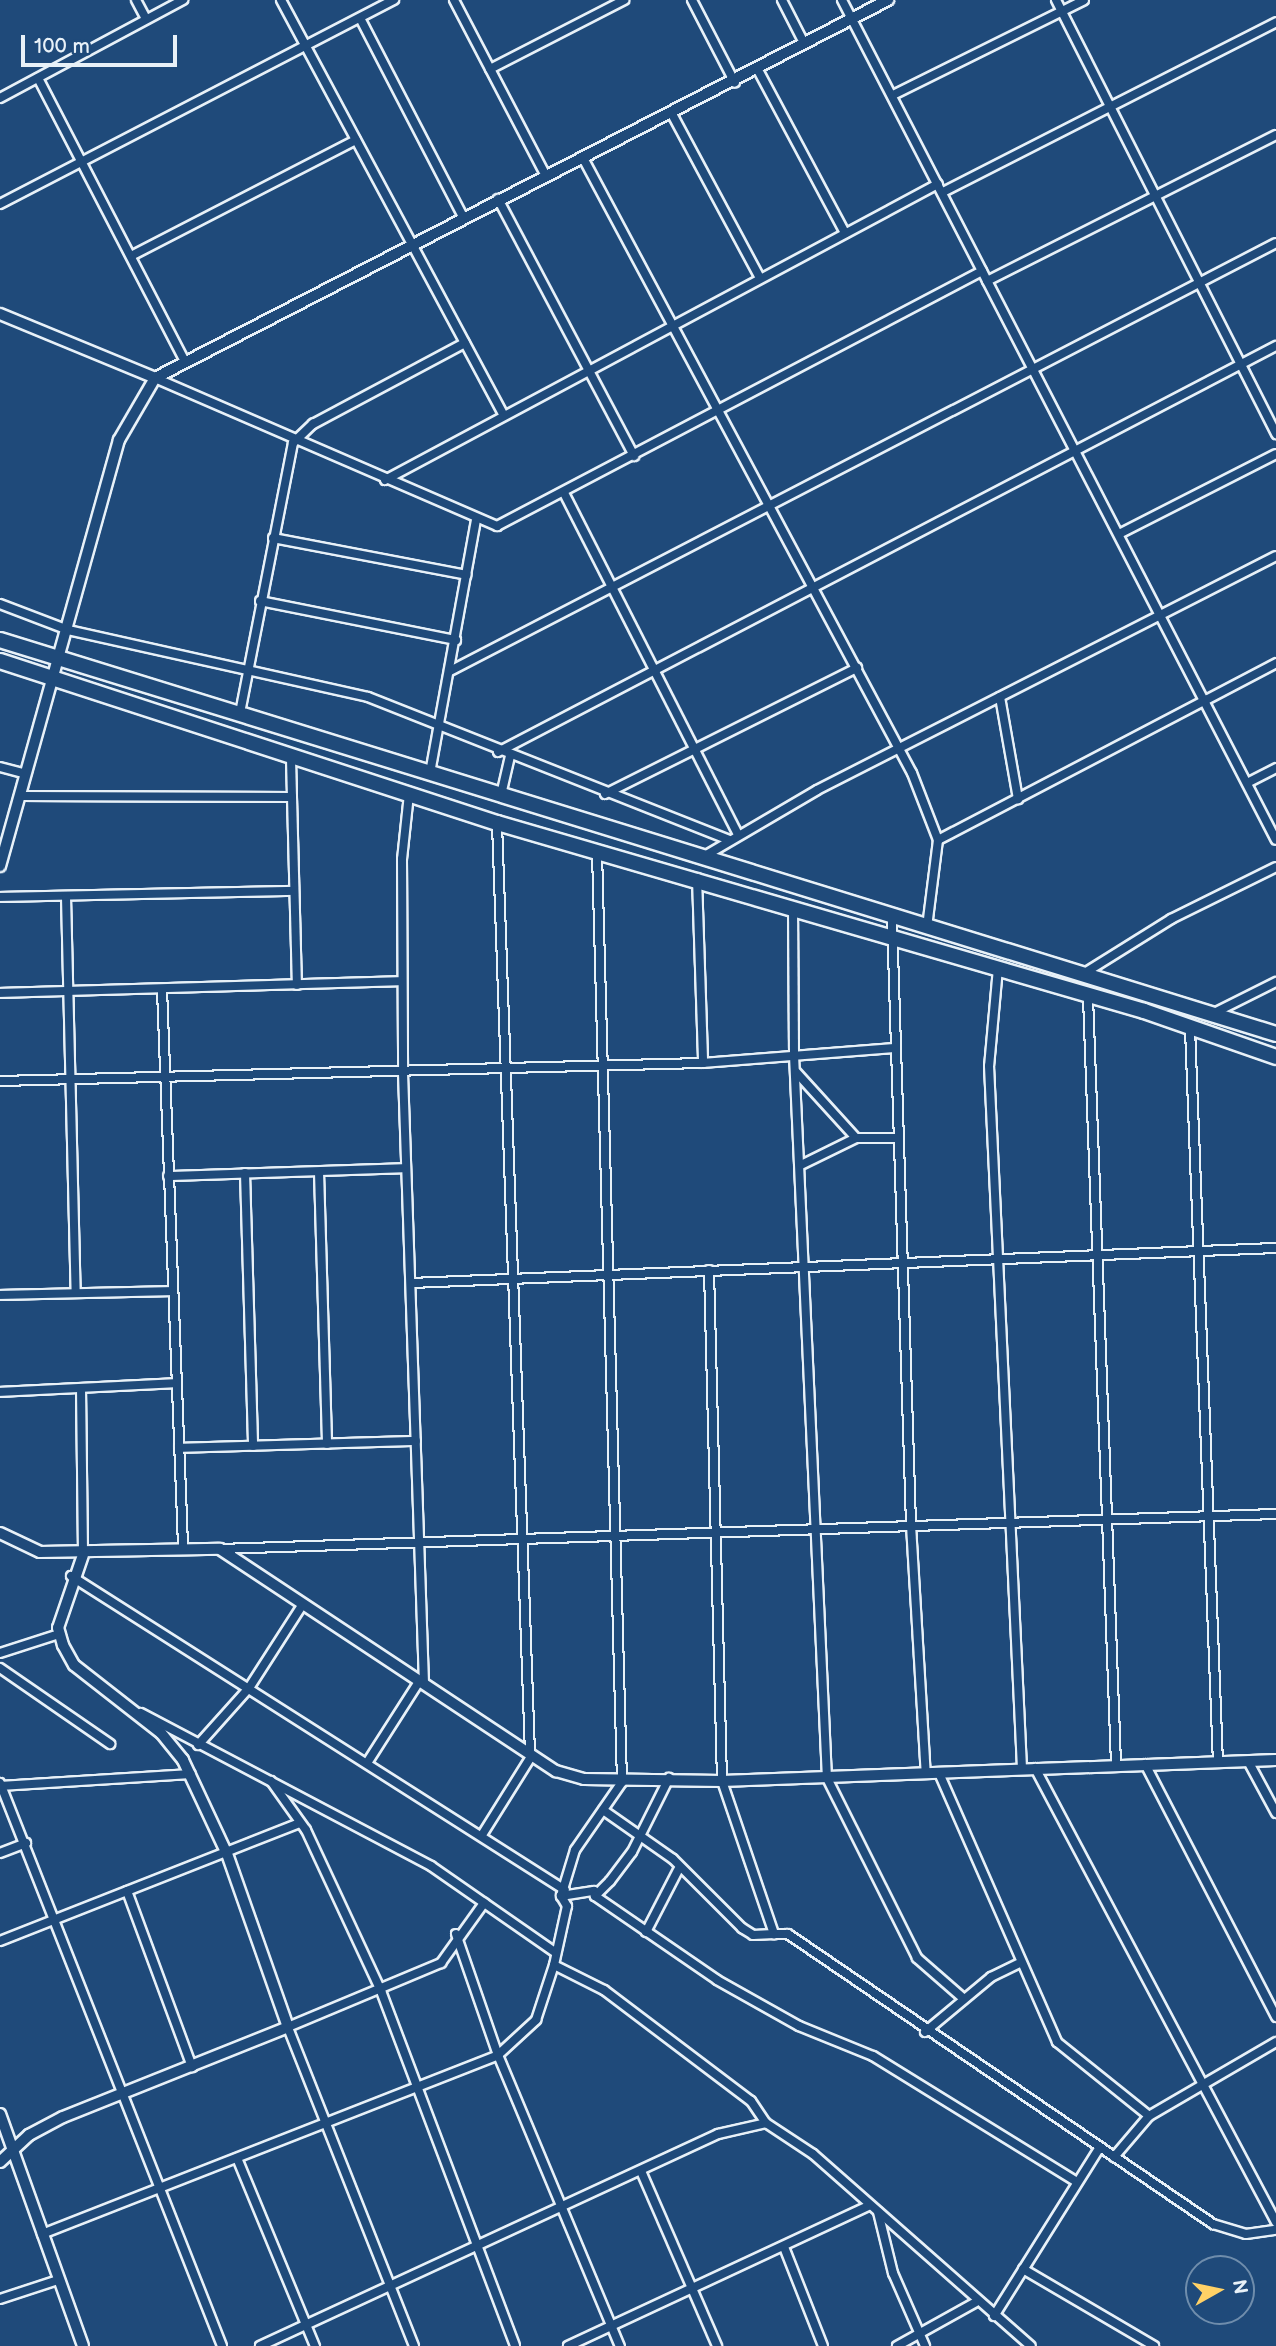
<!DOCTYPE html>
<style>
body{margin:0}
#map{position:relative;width:1276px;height:2346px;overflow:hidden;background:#1f4a7a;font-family:"Balsamiq Sans",sans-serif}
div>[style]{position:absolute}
.roads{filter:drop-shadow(2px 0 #e8f1f8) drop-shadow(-2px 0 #e8f1f8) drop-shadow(0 2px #e8f1f8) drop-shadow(0 -2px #e8f1f8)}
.minor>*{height:8px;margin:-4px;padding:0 4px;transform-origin:4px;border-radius:4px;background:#1f4a7a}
.tertiary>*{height:10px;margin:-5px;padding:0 5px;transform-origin:5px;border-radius:5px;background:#1f4a7a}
.primary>*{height:14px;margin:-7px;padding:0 7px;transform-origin:7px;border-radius:7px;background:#1f4a7a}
span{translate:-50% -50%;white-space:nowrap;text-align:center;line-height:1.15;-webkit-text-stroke:5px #1f4a7a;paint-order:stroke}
.north{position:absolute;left:1185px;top:2255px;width:70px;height:70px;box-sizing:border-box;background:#1f4a7a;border:2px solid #6f8dac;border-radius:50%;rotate:81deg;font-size:19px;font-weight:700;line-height:28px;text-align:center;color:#e8f1f8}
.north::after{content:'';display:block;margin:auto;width:24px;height:32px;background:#ffd166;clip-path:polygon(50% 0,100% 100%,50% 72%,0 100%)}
.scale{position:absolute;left:21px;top:35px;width:156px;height:32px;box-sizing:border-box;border:4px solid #e8f1f8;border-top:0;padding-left:9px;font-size:21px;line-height:24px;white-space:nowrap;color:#e8f1f8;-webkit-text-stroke:5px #1f4a7a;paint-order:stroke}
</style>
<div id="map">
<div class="roads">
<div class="minor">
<i style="left:136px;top:0;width:21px;rotate:62deg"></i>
<i style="left:281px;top:0;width:470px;rotate:61.8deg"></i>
<i style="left:454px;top:0;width:199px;rotate:62.4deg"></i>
<i style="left:692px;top:0;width:93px;rotate:62.6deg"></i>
<i style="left:782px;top:0;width:48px;rotate:62.9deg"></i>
<i style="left:842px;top:0;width:945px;rotate:62.68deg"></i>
<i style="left:1056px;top:0;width:487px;rotate:63.1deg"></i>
<i style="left:360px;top:18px;width:224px;rotate:62.6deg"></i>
<i style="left:490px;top:69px;width:151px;rotate:-27.2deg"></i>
<i style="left:758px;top:70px;width:185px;rotate:61.9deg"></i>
<i style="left:38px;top:78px;width:321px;rotate:62.6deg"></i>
<i style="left:893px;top:95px;width:213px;rotate:-26.4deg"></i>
<i style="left:0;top:98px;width:208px;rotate:-28.2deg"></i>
<i style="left:672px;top:114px;width:186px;rotate:61.8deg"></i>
<i style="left:583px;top:158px;width:697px;rotate:61.86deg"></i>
<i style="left:912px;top:773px;width:72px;rotate:68.8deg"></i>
<i style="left:938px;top:840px;width:88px;rotate:97.2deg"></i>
<i style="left:943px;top:192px;width:374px;rotate:-27deg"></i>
<i style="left:498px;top:199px;width:291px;rotate:62.1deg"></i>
<i style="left:0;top:204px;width:444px;rotate:-27.4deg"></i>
<i style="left:131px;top:256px;width:253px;rotate:-27.3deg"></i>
<i style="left:987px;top:281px;width:324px;rotate:-26.8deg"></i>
<i style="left:155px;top:378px;width:373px;rotate:23.4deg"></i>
<i style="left:497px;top:526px;width:548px;rotate:-27.73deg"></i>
<i style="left:385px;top:480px;width:627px;rotate:-28.16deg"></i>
<i style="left:564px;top:493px;width:384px;rotate:63deg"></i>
<i style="left:1119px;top:534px;width:176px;rotate:-27deg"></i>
<i style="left:273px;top:538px;width:197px;rotate:10.8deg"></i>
<i style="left:260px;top:601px;width:200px;rotate:11.3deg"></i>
<i style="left:0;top:604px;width:73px;rotate:20.9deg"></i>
<i style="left:68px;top:630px;width:307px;rotate:12.6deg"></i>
<i style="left:368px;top:697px;width:388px;rotate:21.6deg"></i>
<i style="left:450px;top:671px;width:930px;rotate:-27.39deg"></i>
<i style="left:1000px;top:697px;width:104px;rotate:80deg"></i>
<i style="left:240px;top:713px;width:275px;rotate:-78.9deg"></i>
<i style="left:293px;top:443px;width:28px;rotate:-44deg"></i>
<i style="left:313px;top:424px;width:172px;rotate:-28.1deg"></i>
<i style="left:498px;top:752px;width:878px;rotate:-27.56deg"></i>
<i style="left:291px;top:759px;width:226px;rotate:88.5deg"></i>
<i style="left:0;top:767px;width:27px;rotate:15deg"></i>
<i style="left:430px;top:773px;width:257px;rotate:-79.7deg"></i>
<i style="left:1247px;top:783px;width:33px;rotate:-27deg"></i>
<i style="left:409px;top:794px;width:65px;rotate:96.1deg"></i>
<i style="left:402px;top:859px;width:214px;rotate:89.7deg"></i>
<i style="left:403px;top:1073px;width:610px;rotate:88.03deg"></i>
<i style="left:605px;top:794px;width:282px;rotate:-26.6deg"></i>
<i style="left:501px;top:795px;width:39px;rotate:-77deg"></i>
<i style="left:20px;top:796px;width:272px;rotate:0.2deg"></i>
<i style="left:497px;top:823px;width:932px;rotate:87.97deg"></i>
<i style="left:938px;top:840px;width:382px;rotate:-27.6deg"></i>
<i style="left:703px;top:857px;width:132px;rotate:-30.4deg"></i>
<i style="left:817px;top:790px;width:515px;rotate:-27.01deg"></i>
<i style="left:697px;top:878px;width:185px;rotate:88.1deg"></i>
<i style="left:0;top:897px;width:294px;rotate:-1.2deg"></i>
<i style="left:66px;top:897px;width:396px;rotate:88.6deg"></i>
<i style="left:793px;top:908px;width:147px;rotate:89.6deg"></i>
<i style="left:794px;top:1055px;width:724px;rotate:87.39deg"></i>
<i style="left:827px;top:1778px;width:201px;rotate:63.4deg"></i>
<i style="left:917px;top:1958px;width:62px;rotate:41.1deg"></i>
<i style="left:892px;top:920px;width:605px;rotate:88.2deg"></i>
<i style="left:911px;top:1525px;width:249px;rotate:86.6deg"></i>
<i style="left:998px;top:968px;width:98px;rotate:95.2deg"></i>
<i style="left:989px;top:1066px;width:704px;rotate:87.31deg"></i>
<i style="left:1083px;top:974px;width:104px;rotate:-32deg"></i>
<i style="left:1171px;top:919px;width:117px;rotate:-26.3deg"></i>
<i style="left:162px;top:989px;width:558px;rotate:87.84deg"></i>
<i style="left:0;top:993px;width:402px;rotate:-1.7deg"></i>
<i style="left:1088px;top:997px;width:770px;rotate:87.91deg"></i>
<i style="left:1212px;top:1014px;width:72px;rotate:-26.6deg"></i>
<i style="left:1190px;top:1028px;width:735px;rotate:87.82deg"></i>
<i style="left:796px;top:1072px;width:89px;rotate:47.7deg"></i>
<i style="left:0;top:1081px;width:703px;rotate:-1.47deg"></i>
<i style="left:703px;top:1063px;width:191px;rotate:-4.5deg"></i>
<i style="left:801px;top:1165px;width:61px;rotate:-26.1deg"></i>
<i style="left:856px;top:1138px;width:40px"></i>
<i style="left:319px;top:1172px;width:272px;rotate:88.3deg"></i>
<i style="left:245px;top:1173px;width:273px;rotate:88.3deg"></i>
<i style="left:168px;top:1176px;width:238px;rotate:-1.9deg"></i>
<i style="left:709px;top:1270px;width:511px;rotate:88.54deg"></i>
<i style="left:722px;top:1781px;width:162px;rotate:71.2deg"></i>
<i style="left:774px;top:1934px;width:14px"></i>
<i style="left:788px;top:1934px;width:515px;rotate:34.31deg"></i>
<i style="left:1213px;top:2224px;width:34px;rotate:17deg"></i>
<i style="left:1246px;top:2234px;width:30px;rotate:-8deg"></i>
<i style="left:411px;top:1283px;width:866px;rotate:-2.32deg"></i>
<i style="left:0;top:1295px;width:171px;rotate:-1.3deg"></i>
<i style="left:81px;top:1388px;width:167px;rotate:89.3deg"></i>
<i style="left:0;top:1392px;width:175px;rotate:-2.9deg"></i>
<i style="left:179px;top:1448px;width:237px;rotate:-1.7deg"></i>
<i style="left:220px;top:1549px;width:1057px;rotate:-1.9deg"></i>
<i style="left:71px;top:1576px;width:585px;rotate:32.44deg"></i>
<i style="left:0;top:1653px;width:62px;rotate:-17.9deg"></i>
<i style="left:0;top:1668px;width:134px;rotate:34.6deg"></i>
<i style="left:141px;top:1713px;width:328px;rotate:27.8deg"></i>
<i style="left:431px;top:1866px;width:152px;rotate:34.8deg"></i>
<i style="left:198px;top:1745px;width:76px;rotate:-48.2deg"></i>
<i style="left:249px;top:1688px;width:100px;rotate:-57.3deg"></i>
<i style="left:1248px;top:1761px;width:59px;rotate:61.7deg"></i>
<i style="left:367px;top:1763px;width:98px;rotate:-57.4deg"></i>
<i style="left:1145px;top:1764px;width:285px;rotate:62.6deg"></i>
<i style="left:1035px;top:1768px;width:514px;rotate:62.04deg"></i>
<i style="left:939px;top:1773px;width:294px;rotate:66.3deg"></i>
<i style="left:1057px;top:2042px;width:118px;rotate:38.8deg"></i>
<i style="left:271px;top:1781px;width:60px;rotate:54.5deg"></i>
<i style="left:306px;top:1830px;width:178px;rotate:65deg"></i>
<i style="left:381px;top:1991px;width:379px;rotate:69.3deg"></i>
<i style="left:0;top:1783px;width:605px;rotate:68.48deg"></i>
<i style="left:0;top:1786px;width:191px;rotate:-3.6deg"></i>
<i style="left:603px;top:1810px;width:85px;rotate:35deg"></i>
<i style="left:673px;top:1859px;width:98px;rotate:45deg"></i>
<i style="left:742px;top:1928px;width:13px;rotate:32deg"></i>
<i style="left:753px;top:1935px;width:21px;rotate:-3deg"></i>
<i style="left:482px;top:1835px;width:94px;rotate:-58deg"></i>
<i style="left:0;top:1853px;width:28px;rotate:-21deg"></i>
<i style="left:127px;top:1891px;width:188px;rotate:69.7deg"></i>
<i style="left:561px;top:1896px;width:33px;rotate:-9deg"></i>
<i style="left:594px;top:1891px;width:5px;rotate:79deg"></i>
<i style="left:595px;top:1896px;width:21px;rotate:-45deg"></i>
<i style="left:610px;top:1881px;width:36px;rotate:-53deg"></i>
<i style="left:632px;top:1852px;width:83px;rotate:-63.4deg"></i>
<i style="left:595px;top:1896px;width:148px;rotate:34.5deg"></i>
<i style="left:717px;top:1980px;width:94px;rotate:29.3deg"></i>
<i style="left:799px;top:2026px;width:80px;rotate:22.1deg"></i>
<i style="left:873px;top:2056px;width:240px;rotate:31.7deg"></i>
<i style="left:646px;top:1932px;width:70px;rotate:-62.7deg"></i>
<i style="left:456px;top:1934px;width:128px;rotate:70.9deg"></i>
<i style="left:498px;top:2055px;width:316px;rotate:67.3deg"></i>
<i style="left:0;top:1941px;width:322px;rotate:-21.5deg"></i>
<i style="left:554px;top:1965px;width:60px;rotate:-77.6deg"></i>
<i style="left:567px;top:1906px;width:12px;rotate:-121deg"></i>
<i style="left:561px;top:1896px;width:48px;rotate:-73.1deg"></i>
<i style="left:575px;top:1850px;width:83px;rotate:-55.3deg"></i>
<i style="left:622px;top:1782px;width:932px;rotate:-91.54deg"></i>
<i style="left:925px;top:2032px;width:86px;rotate:-39.8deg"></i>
<i style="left:991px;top:1977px;width:32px;rotate:-26deg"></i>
<i style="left:1114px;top:2157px;width:54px;rotate:-49.5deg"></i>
<i style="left:1149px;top:2116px;width:147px;rotate:-30.2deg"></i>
<i style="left:237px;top:2158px;width:204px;rotate:67.5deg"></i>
<i style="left:641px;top:2171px;width:191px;rotate:66.5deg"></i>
<i style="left:878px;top:2212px;width:63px;rotate:76.2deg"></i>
<i style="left:893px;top:2273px;width:80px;rotate:66.3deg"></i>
<i style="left:42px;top:2234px;width:490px;rotate:-21.4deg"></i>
<i style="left:498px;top:2055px;width:52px;rotate:-42.6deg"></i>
<i style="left:536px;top:2020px;width:58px;rotate:-71.9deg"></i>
<i style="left:554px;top:1965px;width:56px;rotate:26.6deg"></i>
<i style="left:604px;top:1990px;width:184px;rotate:37.1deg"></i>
<i style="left:751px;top:2101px;width:27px;rotate:56deg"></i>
<i style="left:784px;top:2247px;width:106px;rotate:68.5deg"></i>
<i style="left:1023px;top:2269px;width:152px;rotate:30.4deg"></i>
<i style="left:0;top:2299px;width:61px;rotate:-18.1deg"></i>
<i style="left:994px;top:2316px;width:199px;rotate:-57.9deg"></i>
<i style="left:260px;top:2346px;width:505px;rotate:-24.84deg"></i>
<i style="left:718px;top:2134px;width:49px;rotate:-12.9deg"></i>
<i style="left:766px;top:2123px;width:56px;rotate:33.4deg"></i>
<i style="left:813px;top:2154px;width:290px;rotate:41.4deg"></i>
<i style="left:414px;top:2346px;width:343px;rotate:-111.6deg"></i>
<i style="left:288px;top:2027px;width:166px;rotate:-22.7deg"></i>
<i style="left:441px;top:1963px;width:74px;rotate:-54.4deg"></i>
<i style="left:568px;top:2346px;width:331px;rotate:-25deg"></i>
<i style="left:897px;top:2346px;width:90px;rotate:-29.1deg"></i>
</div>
<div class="tertiary">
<i style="left:0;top:314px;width:168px;rotate:22.4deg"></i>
<i style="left:0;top:866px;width:442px;rotate:-74.4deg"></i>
<i style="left:119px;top:440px;width:72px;rotate:-59.9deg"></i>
<i style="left:155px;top:378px;width:825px;rotate:-27.28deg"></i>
<i style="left:0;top:1533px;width:44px;rotate:25.4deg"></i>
<i style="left:40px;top:1552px;width:180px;rotate:-1deg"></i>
<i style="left:220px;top:1549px;width:403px;rotate:33.5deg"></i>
<i style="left:556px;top:1771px;width:29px;rotate:16deg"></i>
<i style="left:584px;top:1779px;width:138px;rotate:0.8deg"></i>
<i style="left:722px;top:1781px;width:554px;rotate:-2.17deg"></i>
<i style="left:0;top:2114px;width:246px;rotate:70.3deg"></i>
<i style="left:0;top:2162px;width:40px;rotate:-43deg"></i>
<i style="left:29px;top:2135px;width:38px;rotate:-28deg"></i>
<i style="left:63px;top:2117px;width:242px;rotate:-21.8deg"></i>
<i style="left:288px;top:2027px;width:183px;rotate:-109.4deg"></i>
<i style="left:227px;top:1854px;width:104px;rotate:-115.1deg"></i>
<i style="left:183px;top:1760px;width:35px;rotate:-129deg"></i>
<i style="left:161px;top:1733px;width:110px;rotate:-142deg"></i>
<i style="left:74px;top:1665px;width:23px;rotate:-119deg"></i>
<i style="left:63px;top:1645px;width:18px;rotate:-106deg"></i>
<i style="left:58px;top:1628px;width:77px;rotate:-71.1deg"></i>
</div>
<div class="primary">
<i style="left:0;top:640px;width:1335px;rotate:17.16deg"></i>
<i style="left:0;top:661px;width:523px;rotate:18.05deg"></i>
<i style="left:497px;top:823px;width:674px;rotate:16.2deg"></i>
<i style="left:1144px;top:1011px;width:140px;rotate:19.2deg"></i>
</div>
</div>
<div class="north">N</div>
<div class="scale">100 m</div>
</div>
